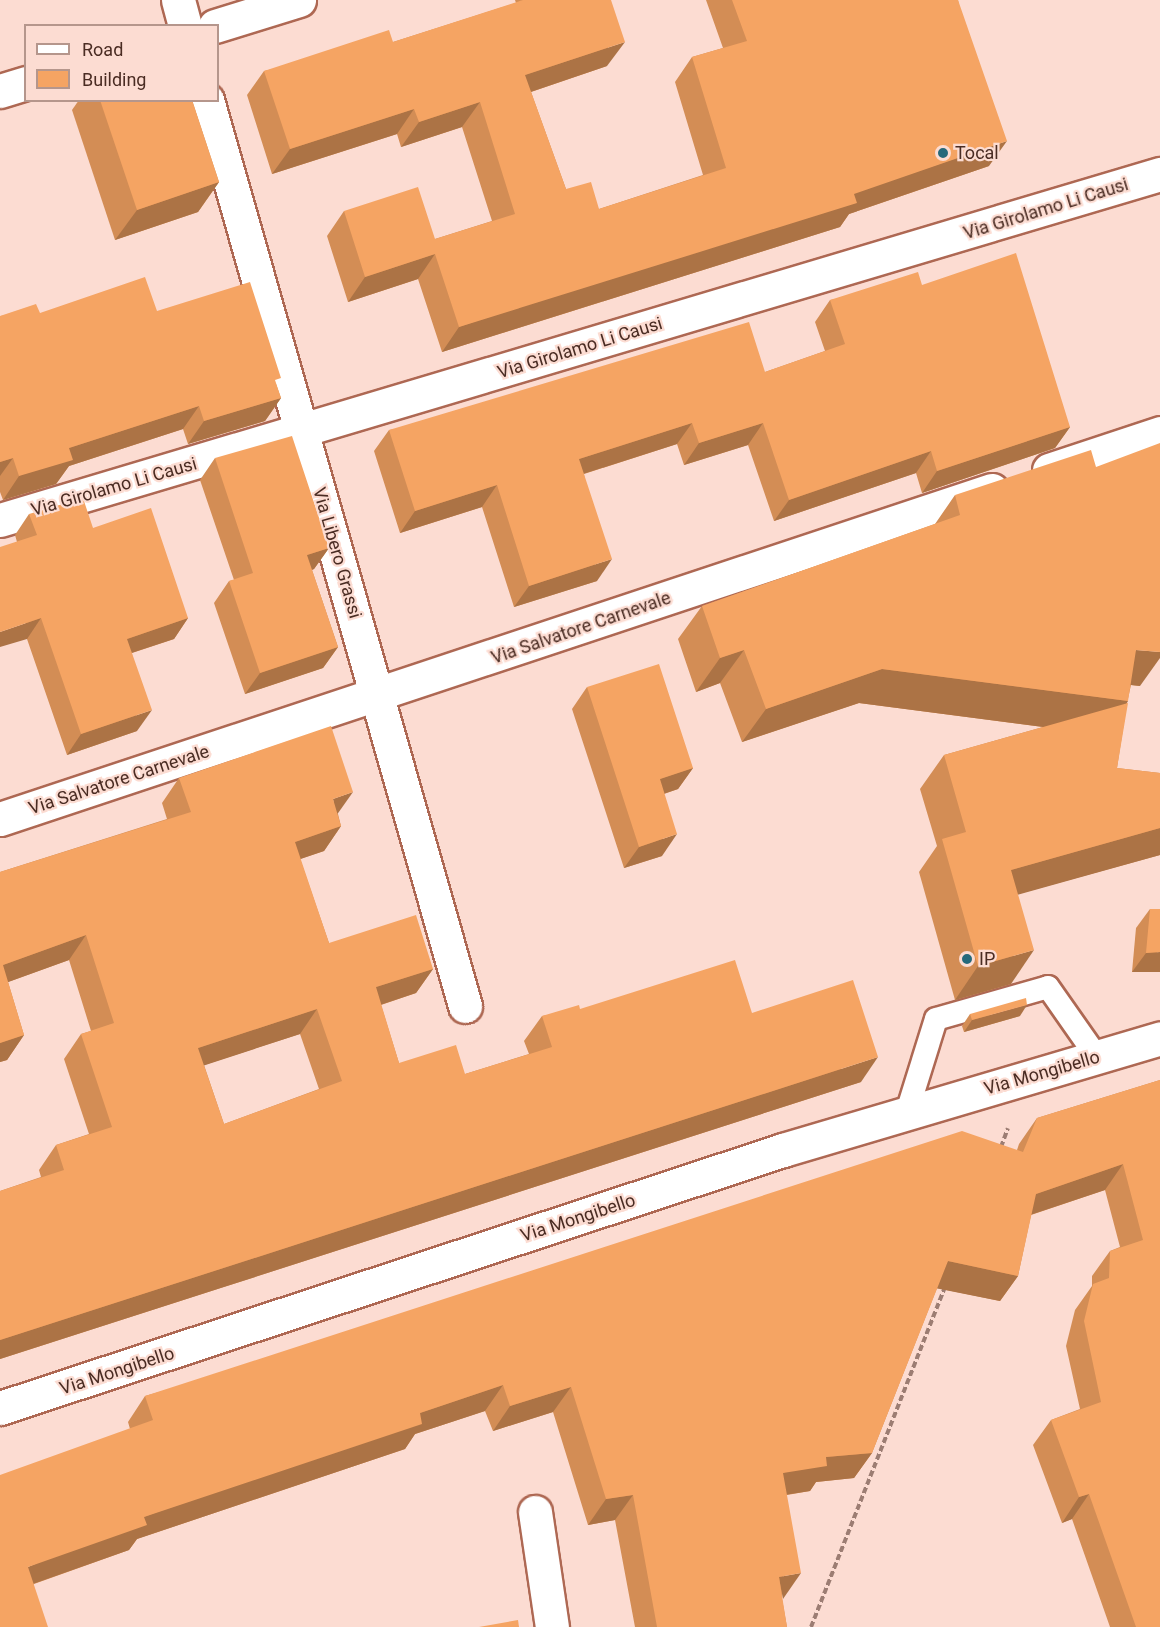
<!DOCTYPE html>
<style>
body{margin:0}
#map{position:relative;width:1160px;height:1627px;overflow:hidden;background:#fcdcd2;font-family:Roboto,sans-serif}
div>[style]{position:absolute}
.path>*{height:4px;margin-top:-2px;transform-origin:0;background:repeating-linear-gradient(90deg,#9c7d73 0 6px,transparent 0 9px)}
.roads{filter:drop-shadow(2px 0 #ae6853) drop-shadow(-2px 0 #ae6853) drop-shadow(0 2px #ae6853) drop-shadow(0 -2px #ae6853)}
.lane>*{height:22px;margin:-11px;padding:0 11px;transform-origin:11px;border-radius:11px;background:#fff}
.street>*{height:33px;margin:-16.5px;padding:0 16.5px;transform-origin:16.5px;border-radius:16.5px;background:#fff}
.secondary>*{height:33px;margin:-16.5px;padding:0 16.5px;transform-origin:16.5px;border-radius:16.5px;background:#fff}
.wall>*{inset:0;background:#d38d55}
.shaded-wall>*{inset:0;background:#ac7345}
.building>*{inset:0;background:#f5a463}
.dots>*{width:16px;height:16px;translate:-50% -50%;box-sizing:border-box;border:3px solid #fcdcd2;border-radius:50%}
span{translate:-50% -50%;white-space:nowrap;text-align:center;line-height:1.15;-webkit-text-stroke:4.5px #fcdcd2;paint-order:stroke}
.poi-label{font-size:18px;color:#4a2c23}
.left{translate:0 -50%;text-align:left}
.street-label{font-size:18px;color:#4a2c23}
.legend{position:absolute;left:24px;top:24px;width:195px;height:78px;box-sizing:border-box;background:#fcdcd2;border:2px solid #b5968c;margin:0;padding:8px 10px;list-style:none;font-size:18px;color:#4a2c23}
.legend li{display:flex;align-items:center;gap:12px;height:30px}
.legend b{width:30px;border:2px solid #b5968c}
</style>
<div id="map">
<div class="path">
<i style="left:1001px;top:1147px;width:20px;rotate:-70deg"></i>
<i style="left:811px;top:1627px;width:365px;rotate:-68.5deg"></i>
</div>
<div class="roads">
<div class="lane">
<i style="left:907px;top:1112px;width:97px;rotate:-72.7deg"></i>
<i style="left:936px;top:1019px;width:116px;rotate:-15.9deg"></i>
<i style="left:1048px;top:987px;width:85px;rotate:55deg"></i>
</div>
<div class="street">
<i style="left:178px;top:0;width:27px;rotate:75deg"></i>
<i style="left:215px;top:26px;width:88px;rotate:-17.2deg"></i>
<i style="left:0;top:91px;width:27px;rotate:-17deg"></i>
<i style="left:207px;top:100px;width:942px;rotate:74.1deg"></i>
<i style="left:1049px;top:470px;width:117px;rotate:-18.4deg"></i>
<i style="left:0;top:520px;width:1211px;rotate:-16.61deg"></i>
<i style="left:0;top:819px;width:1045px;rotate:-18.35deg"></i>
<i style="left:535px;top:1512px;width:116px;rotate:81.6deg"></i>
</div>
<div class="secondary">
<i style="left:0;top:1408px;width:824px;rotate:-18.24deg"></i>
<i style="left:783px;top:1150px;width:393px;rotate:-16.5deg"></i>
</div>
</div>
<div class="wall">
<i style="clip-path:polygon(515px 0,611px 0,607px 66px,531px 92px,566px 189px,599px 209px,703px 175px,675px 82px,692px 57px,723px 48px,706px 0,958px 0,989px 166px,849px 214px,840px 227px,442px 352px,418px 279px,348px 302px,327px 236px,344px 211px,435px 239px,492px 221px,462px 127px,401px 147px,397px 134px,272px 174px,247px 95px,264px 71px,393px 42px,516px 3px)"></i>
<i style="clip-path:polygon(79px 100px,192px 100px,219px 182px,198px 212px,115px 240px,72px 110px)"></i>
<i style="clip-path:polygon(922px 285px,1070px 427px,1055px 448px,922px 493px,916px 473px,774px 521px,748px 445px,684px 465px,677px 444px,584px 474px,597px 581px,514px 607px,482px 507px,400px 533px,374px 451px,389px 430px,765px 372px,825px 351px,815px 322px,830px 300px)"></i>
<i style="clip-path:polygon(157px 311px,276px 384px,281px 398px,265px 421px,188px 444px,183px 429px,69px 466px,56px 484px,3px 500px,0 492px,0 316px,40px 313px)"></i>
<i style="clip-path:polygon(215px 458px,329px 548px,314px 569px,312px 570px,338px 647px,323px 668px,245px 694px,214px 603px,229px 581px,234px 580px,200px 480px)"></i>
<i style="clip-path:polygon(955px 495px,1140px 686px,1131px 685px,1127px 703px,1117px 768px,1160px 773px,1160px 855px,1018px 894px,1011px 984px,955px 1000px,919px 872px,937px 846px,920px 789px,944px 755px,1043px 727px,859px 703px,742px 742px,720px 683px,696px 692px,678px 639px,702px 606px,935px 524px)"></i>
<i style="clip-path:polygon(29px 514px,93px 528px,188px 618px,174px 639px,132px 653px,137px 731px,67px 755px,27px 639px,17px 542px,15px 535px)"></i>
<i style="clip-path:polygon(587px 687px,693px 768px,678px 789px,664px 794px,662px 856px,624px 868px,572px 709px)"></i>
<i style="clip-path:polygon(evenodd,179px 778px,338px 814px,341px 826px,324px 851px,300px 859px,329px 943px,433px 969px,416px 993px,381px 1005px,399px 1063px,465px 1074px,529px 1054px,524px 1041px,542px 1016px,580px 1009px,752px 1013px,861px 1082px,0 1359px,0 1191px,41px 1177px,39px 1170px,56px 1145px,89px 1134px,64px 1059px,81px 1034px,91px 1031px,69px 960px,8px 982px,24px 1035px,7px 1060px,0 1062px,0 872px,167px 819px,162px 803px,179px 778px,300px 1034px,319px 1089px,224px 1124px,204px 1065px,300px 1034px)"></i>
<i style="clip-path:polygon(1150px 909px,1160px 972px,1132px 972px,1136px 928px)"></i>
<i style="clip-path:polygon(970px 1014px,1020px 1016px,964px 1032px,962px 1026px)"></i>
<i style="clip-path:polygon(1160px 1080px,1160px 1627px,1110px 1627px,1072px 1519px,1062px 1523px,1033px 1445px,1051px 1420px,1080px 1409px,1066px 1346px,1075px 1310px,1092px 1286px,1092px 1276px,1110px 1251px,1120px 1247px,1105px 1190px,1031px 1215px,1018px 1276px,1000px 1301px,937px 1288px,872px 1453px,854px 1478px,816px 1482px,810px 1491px,787px 1495px,782px 1599px,787px 1627px,635px 1627px,615px 1520px,588px 1525px,553px 1412px,493px 1431px,485px 1411px,415px 1434px,405px 1449px,137px 1539px,129px 1550px,34px 1584px,0 1627px,130px 1429px,128px 1422px,145px 1396px,1017px 1150px,1019px 1144px,1037px 1118px)"></i>
</div>
<div class="shaded-wall">
<i style="clip-path:polygon(625px 42px,607px 66px,507px 100px,525px 75px)"></i>
<i style="clip-path:polygon(480px 102px,462px 127px,401px 147px,419px 122px)"></i>
<i style="clip-path:polygon(414px 109px,397px 134px,272px 174px,290px 149px)"></i>
<i style="clip-path:polygon(1007px 141px,989px 166px,849px 214px,840px 227px,442px 352px,459px 327px)"></i>
<i style="clip-path:polygon(219px 182px,198px 212px,115px 240px,137px 210px)"></i>
<i style="clip-path:polygon(435px 254px,418px 279px,348px 302px,365px 277px)"></i>
<i style="clip-path:polygon(281px 398px,265px 421px,188px 444px,204px 421px)"></i>
<i style="clip-path:polygon(199px 406px,183px 429px,69px 466px,56px 484px,3px 500px,19px 476px,69px 448px)"></i>
<i style="clip-path:polygon(692px 423px,677px 444px,564px 480px,579px 459px)"></i>
<i style="clip-path:polygon(763px 423px,748px 445px,684px 465px,699px 443px)"></i>
<i style="clip-path:polygon(1070px 427px,1055px 448px,922px 493px,937px 471px)"></i>
<i style="clip-path:polygon(931px 451px,916px 473px,774px 521px,789px 500px)"></i>
<i style="clip-path:polygon(13px 458px,0 476px,0 462px)"></i>
<i style="clip-path:polygon(497px 485px,482px 507px,400px 533px,415px 511px)"></i>
<i style="clip-path:polygon(329px 548px,314px 569px,292px 577px,307px 555px)"></i>
<i style="clip-path:polygon(612px 559px,597px 581px,514px 607px,529px 586px)"></i>
<i style="clip-path:polygon(41px 618px,27px 639px,0 647px,0 632px)"></i>
<i style="clip-path:polygon(188px 618px,174px 639px,113px 659px,127px 639px)"></i>
<i style="clip-path:polygon(338px 647px,323px 668px,245px 694px,260px 673px)"></i>
<i style="clip-path:polygon(744px 650px,720px 683px,696px 692px,720px 658px)"></i>
<i style="clip-path:polygon(1136px 650px,1160px 652px,1160px 658px,1140px 686px,1113px 683px)"></i>
<i style="clip-path:polygon(882px 669px,1128px 701px,1105px 735px,859px 703px,742px 742px,766px 709px)"></i>
<i style="clip-path:polygon(152px 710px,137px 731px,67px 755px,81px 734px)"></i>
<i style="clip-path:polygon(693px 768px,678px 789px,645px 800px,660px 779px)"></i>
<i style="clip-path:polygon(353px 792px,336px 816px,333px 799px)"></i>
<i style="clip-path:polygon(341px 826px,324px 851px,277px 867px,295px 842px)"></i>
<i style="clip-path:polygon(1160px 828px,1160px 855px,988px 903px,1011px 870px)"></i>
<i style="clip-path:polygon(677px 834px,662px 856px,624px 868px,639px 847px)"></i>
<i style="clip-path:polygon(86px 935px,69px 960px,0 985px,3px 965px)"></i>
<i style="clip-path:polygon(1034px 950px,1011px 984px,955px 1000px,978px 966px)"></i>
<i style="clip-path:polygon(1160px 952px,1160px 972px,1132px 972px,1146px 953px)"></i>
<i style="clip-path:polygon(433px 969px,416px 993px,359px 1012px,376px 987px)"></i>
<i style="clip-path:polygon(1027px 1005px,1020px 1016px,964px 1032px,972px 1020px)"></i>
<i style="clip-path:polygon(317px 1009px,300px 1034px,181px 1073px,198px 1048px)"></i>
<i style="clip-path:polygon(24px 1035px,7px 1060px,0 1062px,0 1043px)"></i>
<i style="clip-path:polygon(878px 1057px,861px 1082px,0 1359px,0 1340px)"></i>
<i style="clip-path:polygon(1123px 1164px,1105px 1190px,1018px 1219px,1036px 1194px)"></i>
<i style="clip-path:polygon(948px 1261px,1018px 1276px,1000px 1301px,930px 1287px)"></i>
<i style="clip-path:polygon(503px 1385px,485px 1411px,415px 1434px,405px 1449px,137px 1539px,129px 1550px,10px 1592px,28px 1567px,144px 1517px,420px 1413px)"></i>
<i style="clip-path:polygon(571px 1387px,553px 1412px,493px 1431px,510px 1406px)"></i>
<i style="clip-path:polygon(872px 1453px,854px 1478px,816px 1482px,810px 1491px,765px 1498px,783px 1473px,826px 1457px)"></i>
<i style="clip-path:polygon(1089px 1494px,1072px 1519px,1062px 1523px,1079px 1497px)"></i>
<i style="clip-path:polygon(633px 1495px,615px 1520px,588px 1525px,606px 1499px)"></i>
<i style="clip-path:polygon(801px 1573px,783px 1599px,779px 1577px)"></i>
</div>
<div class="building">
<i style="clip-path:polygon(523px 0,611px 0,625px 42px,525px 75px,566px 189px,591px 182px,599px 209px,726px 168px,692px 57px,747px 41px,732px 0,958px 0,1007px 141px,854px 194px,857px 203px,459px 327px,435px 254px,365px 277px,344px 211px,418px 187px,435px 239px,515px 214px,480px 102px,419px 122px,414px 109px,290px 149px,264px 71px,389px 30px,393px 42px)"></i>
<i style="clip-path:polygon(100px 100px,192px 100px,219px 182px,137px 210px)"></i>
<i style="clip-path:polygon(1016px 253px,1070px 427px,937px 471px,931px 451px,789px 500px,763px 423px,699px 443px,692px 423px,579px 459px,612px 559px,529px 586px,497px 485px,415px 511px,389px 430px,749px 322px,765px 372px,845px 344px,830px 300px,918px 272px,922px 285px)"></i>
<i style="clip-path:polygon(145px 277px,157px 311px,250px 282px,281px 378px,275px 380px,281px 398px,204px 421px,199px 406px,69px 448px,73px 460px,19px 476px,13px 458px,0 462px,0 316px,36px 304px,40px 313px)"></i>
<i style="clip-path:polygon(292px 436px,329px 548px,307px 555px,338px 647px,260px 673px,229px 581px,253px 573px,215px 458px)"></i>
<i style="clip-path:polygon(1160px 443px,1160px 652px,1136px 650px,1128px 701px,882px 669px,766px 709px,744px 650px,720px 658px,702px 606px,960px 515px,955px 495px,1091px 450px,1096px 467px)"></i>
<i style="clip-path:polygon(83px 498px,93px 528px,151px 508px,188px 618px,127px 639px,152px 710px,81px 734px,41px 618px,0 632px,0 547px,37px 535px,29px 514px)"></i>
<i style="clip-path:polygon(659px 664px,693px 768px,660px 779px,677px 834px,639px 847px,587px 687px)"></i>
<i style="clip-path:polygon(1128px 703px,1117px 768px,1160px 773px,1160px 828px,1011px 870px,1034px 950px,978px 966px,942px 839px,966px 832px,944px 755px)"></i>
<i style="clip-path:polygon(evenodd,331px 726px,353px 792px,333px 799px,341px 826px,295px 842px,329px 943px,416px 915px,433px 969px,376px 987px,399px 1063px,456px 1045px,465px 1074px,552px 1047px,542px 1016px,579px 1005px,580px 1009px,735px 960px,752px 1013px,853px 980px,878px 1057px,0 1340px,0 1191px,64px 1170px,56px 1145px,112px 1127px,81px 1034px,114px 1023px,86px 935px,3px 965px,24px 1035px,0 1043px,0 872px,191px 812px,179px 778px,331px 726px,317px 1009px,342px 1081px,224px 1124px,198px 1048px,317px 1009px)"></i>
<i style="clip-path:polygon(1150px 909px,1160px 909px,1160px 952px,1146px 953px)"></i>
<i style="clip-path:polygon(1026px 998px,1027px 1005px,972px 1020px,970px 1014px)"></i>
<i style="clip-path:polygon(1160px 1080px,1160px 1627px,1136px 1627px,1089px 1494px,1079px 1497px,1051px 1420px,1101px 1402px,1084px 1321px,1093px 1284px,1109px 1278px,1110px 1251px,1143px 1240px,1123px 1164px,1036px 1194px,1018px 1276px,948px 1261px,872px 1453px,826px 1457px,827px 1466px,783px 1473px,801px 1573px,779px 1577px,787px 1627px,657px 1627px,633px 1495px,606px 1499px,571px 1387px,510px 1406px,503px 1385px,420px 1413px,422px 1424px,144px 1517px,147px 1525px,28px 1567px,48px 1627px,0 1627px,0 1475px,153px 1420px,145px 1396px,962px 1131px,1023px 1152px,1037px 1118px)"></i>
<i style="clip-path:polygon(518px 1620px,519px 1627px,479px 1627px)"></i>
</div>
<div class="dots">
<i style="left:943px;top:153px;background:#26697b"></i>
<i style="left:967px;top:959px;background:#26697b"></i>
</div>
<div class="poi-label">
<span class="left" style="left:955px;top:153px">Tocal</span>
<span class="left" style="left:979px;top:959px">IP</span>
</div>
<div class="street-label">
<span style="left:1046px;top:209px;rotate:-17deg">Via Girolamo Li Causi</span>
<span style="left:580px;top:348px;rotate:-17deg">Via Girolamo Li Causi</span>
<span style="left:114px;top:487px;rotate:-16deg">Via Girolamo Li Causi</span>
<span style="left:337px;top:553px;rotate:74deg">Via Libero Grassi</span>
<span style="left:581px;top:628px;rotate:-19deg">Via Salvatore Carnevale</span>
<span style="left:119px;top:780px;rotate:-18deg">Via Salvatore Carnevale</span>
<span style="left:1042px;top:1073px;rotate:-16deg">Via Mongibello</span>
<span style="left:578px;top:1218px;rotate:-18deg">Via Mongibello</span>
<span style="left:117px;top:1371px;rotate:-18deg">Via Mongibello</span>
</div>
<ul class="legend">
<li><b style="height:8px;background:#fff"></b>Road</li>
<li><b style="height:16px;background:#f5a463"></b>Building</li>
</ul>
</div>
